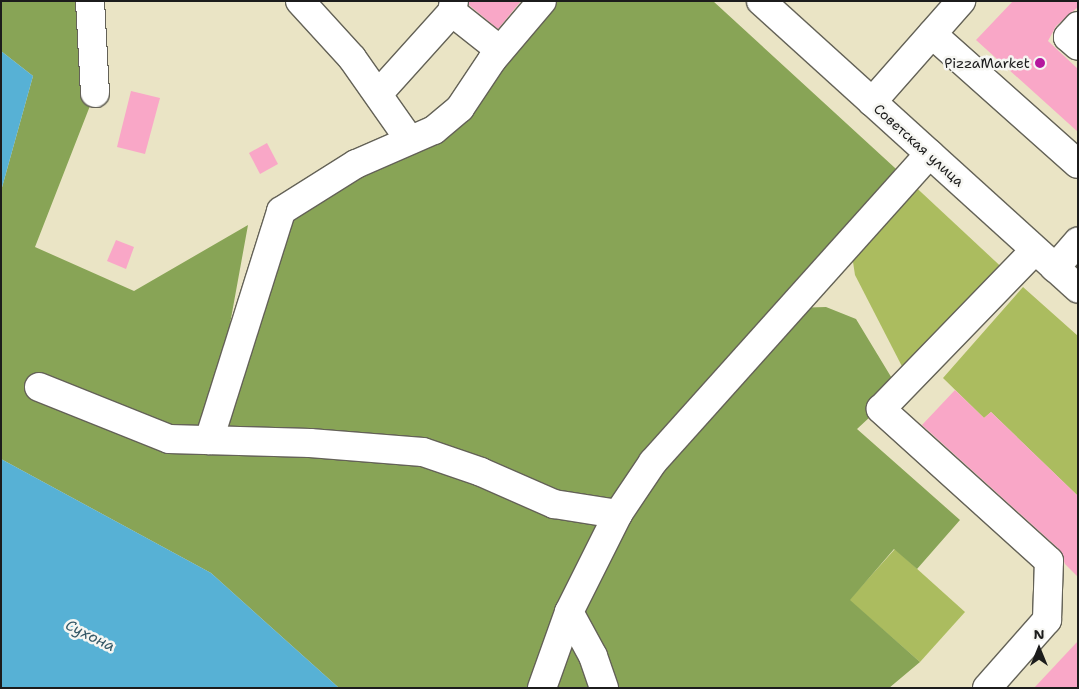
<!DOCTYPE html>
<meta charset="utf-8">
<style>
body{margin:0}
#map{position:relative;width:1079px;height:689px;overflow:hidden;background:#eae4c5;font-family:"Shantell Sans",sans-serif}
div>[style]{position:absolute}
.green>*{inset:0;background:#abbc5f}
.forest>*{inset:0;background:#88a456}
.water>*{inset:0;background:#57b1d5}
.building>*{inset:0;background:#f9a7c7}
.roads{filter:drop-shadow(1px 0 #646257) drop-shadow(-1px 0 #646257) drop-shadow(0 1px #646257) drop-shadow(0 -1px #646257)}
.minor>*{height:28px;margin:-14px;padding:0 14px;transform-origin:14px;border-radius:14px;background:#fff}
.major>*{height:28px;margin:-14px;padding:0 14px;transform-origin:14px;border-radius:14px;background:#fff}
.dots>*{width:14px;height:14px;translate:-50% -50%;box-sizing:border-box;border:2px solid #f6f6f2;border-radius:50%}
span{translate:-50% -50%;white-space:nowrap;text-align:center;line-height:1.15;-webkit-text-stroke:5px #f6f6f2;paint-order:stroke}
.poi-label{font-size:14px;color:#1c1c1c}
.right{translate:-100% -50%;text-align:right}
.street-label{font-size:14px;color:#1c1c1c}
.water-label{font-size:15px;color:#345866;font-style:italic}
.frame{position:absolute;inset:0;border:2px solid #1c1c1c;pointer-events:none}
.north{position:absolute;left:1014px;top:624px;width:50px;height:50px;-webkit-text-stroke:4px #f6f6f2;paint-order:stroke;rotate:0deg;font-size:14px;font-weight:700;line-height:20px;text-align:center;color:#1c1c1c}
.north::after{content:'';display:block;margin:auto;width:18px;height:22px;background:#1c1c1c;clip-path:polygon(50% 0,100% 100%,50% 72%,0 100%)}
</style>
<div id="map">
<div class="green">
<i style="clip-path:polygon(907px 179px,1010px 275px,909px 380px,855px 275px,850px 242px)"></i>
<i style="clip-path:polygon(1023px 287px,1078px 336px,1078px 496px,991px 412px,984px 418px,943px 378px)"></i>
<i style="clip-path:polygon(895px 549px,965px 612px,920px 662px,849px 600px)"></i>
</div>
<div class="forest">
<i style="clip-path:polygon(1px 1px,82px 1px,95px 93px,35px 247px,134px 291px,248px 225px,210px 434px,281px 211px,434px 130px,542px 1px,713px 1px,907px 179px,792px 308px,826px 307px,856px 319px,899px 390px,857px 429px,960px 520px,917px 569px,894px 549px,850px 600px,920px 662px,889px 688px,339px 688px,211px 573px,1px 459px,1px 191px,33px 76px,1px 51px)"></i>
</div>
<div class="water">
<i style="clip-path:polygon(1px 51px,33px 76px,1px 191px)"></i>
<i style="clip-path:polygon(1px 459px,211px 573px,339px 688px,1px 688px)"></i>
</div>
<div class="building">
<i style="clip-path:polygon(469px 1px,521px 1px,498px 29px,469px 5px)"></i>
<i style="clip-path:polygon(1013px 1px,1078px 1px,1078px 7px,1056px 26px,1048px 41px,1078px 69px,1078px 132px,976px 40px)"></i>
<i style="clip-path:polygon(131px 91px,160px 98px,145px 154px,117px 147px)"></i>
<i style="clip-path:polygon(267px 143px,278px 164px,260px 174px,249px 153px)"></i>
<i style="clip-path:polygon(116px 240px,134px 247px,126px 269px,107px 261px)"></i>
<i style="clip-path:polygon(955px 390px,984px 418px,991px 412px,1078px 496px,1078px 577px,1065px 564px,1059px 549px,922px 425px)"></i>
<i style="clip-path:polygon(1078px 641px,1078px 688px,1034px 688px)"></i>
</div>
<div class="roads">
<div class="minor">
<i style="left:90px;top:1px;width:92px;rotate:86.9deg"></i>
<i style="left:300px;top:1px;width:77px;rotate:47.6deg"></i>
<i style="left:352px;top:58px;width:99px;rotate:54.9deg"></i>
<i style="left:452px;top:12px;width:61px;rotate:38.4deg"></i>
<i style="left:1078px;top:26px;width:15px;rotate:132deg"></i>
<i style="left:1068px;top:37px;width:13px;rotate:42deg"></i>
<i style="left:932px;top:34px;width:195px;rotate:41.7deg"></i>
<i style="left:379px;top:93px;width:109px;rotate:-48deg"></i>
<i style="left:452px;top:12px;width:11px;rotate:-80deg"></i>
<i style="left:872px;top:102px;width:135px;rotate:-48.6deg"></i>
<i style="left:1055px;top:268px;width:35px;rotate:-49deg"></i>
<i style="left:39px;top:387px;width:140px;rotate:21.8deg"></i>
<i style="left:169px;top:439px;width:141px;rotate:1.6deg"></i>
<i style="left:310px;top:443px;width:113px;rotate:4.6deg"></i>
<i style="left:423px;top:452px;width:61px;rotate:19deg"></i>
<i style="left:481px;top:472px;width:80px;rotate:23.7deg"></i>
<i style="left:554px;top:504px;width:65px;rotate:8.9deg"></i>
<i style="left:209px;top:440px;width:240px;rotate:-72.5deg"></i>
<i style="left:281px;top:211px;width:89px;rotate:-32.1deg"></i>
<i style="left:356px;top:164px;width:85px;rotate:-23.6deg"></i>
<i style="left:434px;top:130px;width:34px;rotate:-40deg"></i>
<i style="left:460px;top:108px;width:58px;rotate:-56.3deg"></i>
<i style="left:492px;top:60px;width:77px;rotate:-49.7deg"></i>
<i style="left:569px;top:612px;width:50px;rotate:61.4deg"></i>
<i style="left:593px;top:656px;width:34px;rotate:71deg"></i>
<i style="left:542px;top:688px;width:81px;rotate:-70.4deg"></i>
<i style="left:569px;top:612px;width:110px;rotate:-63.4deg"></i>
<i style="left:618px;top:514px;width:63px;rotate:-56.1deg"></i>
<i style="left:653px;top:462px;width:414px;rotate:-48.1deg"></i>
<i style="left:987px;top:688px;width:91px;rotate:-48.6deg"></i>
<i style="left:1047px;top:620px;width:59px;rotate:-88.1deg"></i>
<i style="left:1049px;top:561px;width:227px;rotate:-137.9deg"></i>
<i style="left:881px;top:409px;width:221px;rotate:-45.9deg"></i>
</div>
<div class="major">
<i style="left:761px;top:1px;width:428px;rotate:42.2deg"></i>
</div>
</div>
<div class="dots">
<i style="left:1040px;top:63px;background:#b5179e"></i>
</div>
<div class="poi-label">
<span class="right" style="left:1030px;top:63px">PizzaMarket</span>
</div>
<div class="street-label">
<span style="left:919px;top:145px;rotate:42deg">Советская улица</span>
</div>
<div class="water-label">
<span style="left:90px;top:636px;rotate:26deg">Сухона</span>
</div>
<div class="frame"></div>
<div class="north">N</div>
</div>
